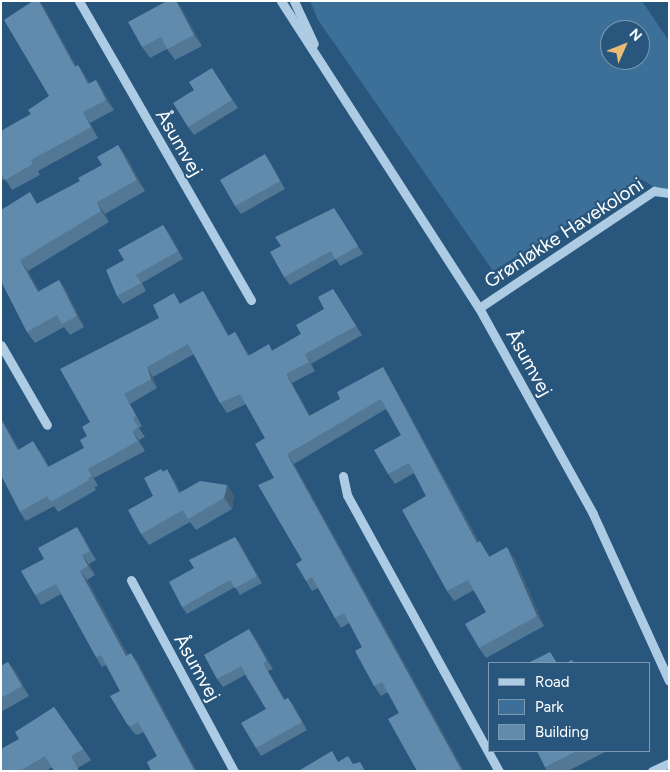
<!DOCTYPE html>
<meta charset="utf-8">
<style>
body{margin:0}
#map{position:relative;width:670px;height:772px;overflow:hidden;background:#28567c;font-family:Figtree,sans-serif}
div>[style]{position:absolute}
.green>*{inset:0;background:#3c7099}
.minor>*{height:9px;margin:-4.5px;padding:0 4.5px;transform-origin:4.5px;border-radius:4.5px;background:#adcce4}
.wall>*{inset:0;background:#537895}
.shaded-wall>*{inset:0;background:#446179}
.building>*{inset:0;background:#618bad}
span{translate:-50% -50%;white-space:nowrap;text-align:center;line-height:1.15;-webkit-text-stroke:4px #28567c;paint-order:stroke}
.street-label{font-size:19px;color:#fff}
.frame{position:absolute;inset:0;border:2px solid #fff;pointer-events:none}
.legend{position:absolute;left:488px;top:662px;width:162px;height:90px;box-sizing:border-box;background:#28567c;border:1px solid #7e9ab0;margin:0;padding:6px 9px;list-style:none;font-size:15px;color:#fff}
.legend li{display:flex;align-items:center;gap:10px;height:25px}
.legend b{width:25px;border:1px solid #7e9ab0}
.north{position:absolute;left:600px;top:20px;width:50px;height:50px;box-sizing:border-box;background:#28567c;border:1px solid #7e9ab0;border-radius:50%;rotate:46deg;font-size:14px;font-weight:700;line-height:20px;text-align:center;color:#fff}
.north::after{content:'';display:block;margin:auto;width:18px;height:22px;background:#ebbb74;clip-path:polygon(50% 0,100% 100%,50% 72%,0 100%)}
</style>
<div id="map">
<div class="green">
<i style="clip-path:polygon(evenodd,310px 1px,642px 1px,669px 41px,669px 196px,641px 179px,493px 271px,318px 20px,310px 1px,610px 30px,640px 30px,640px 60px,610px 60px,610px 30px)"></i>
</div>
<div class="minor">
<i style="left:79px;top:1px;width:345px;rotate:60.1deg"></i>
<i style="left:281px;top:1px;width:365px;rotate:57.2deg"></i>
<i style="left:479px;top:308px;width:235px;rotate:61deg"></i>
<i style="left:593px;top:514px;width:183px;rotate:65.5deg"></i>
<i style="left:294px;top:1px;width:47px;rotate:65.1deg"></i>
<i style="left:479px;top:308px;width:211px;rotate:-33.8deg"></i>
<i style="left:654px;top:191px;width:15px;rotate:8deg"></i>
<i style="left:1px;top:345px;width:92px;rotate:60.1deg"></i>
<i style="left:343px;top:476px;width:19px;rotate:78deg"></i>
<i style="left:347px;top:495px;width:315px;rotate:61.2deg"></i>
<i style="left:131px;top:580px;width:217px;rotate:61.7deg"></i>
<i style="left:652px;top:771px;width:19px;rotate:-25deg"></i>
</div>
<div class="wall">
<i style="clip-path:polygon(39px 1px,45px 9px,76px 66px,78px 65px,90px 84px,96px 80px,103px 91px,114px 110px,90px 123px,98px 138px,38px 171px,40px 175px,12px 190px,5px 179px,1px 181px,1px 131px,31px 114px,49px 96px)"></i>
<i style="clip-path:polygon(167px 1px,176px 1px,182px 9px,202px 46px,175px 60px,167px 49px,150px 58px,142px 47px)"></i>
<i style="clip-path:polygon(217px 76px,238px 108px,194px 135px,188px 127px)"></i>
<i style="clip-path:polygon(118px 145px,126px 156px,145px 191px,105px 214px,109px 222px,28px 271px,39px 291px,59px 280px,67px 292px,84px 327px,70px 335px,64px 327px,35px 343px,27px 332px,1px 281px,38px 203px,80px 181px,102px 165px)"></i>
<i style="clip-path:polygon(270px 162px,285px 189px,241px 214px,235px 206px)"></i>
<i style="clip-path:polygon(339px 216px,363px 254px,340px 266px,336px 259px,290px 285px,284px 277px)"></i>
<i style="clip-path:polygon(163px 225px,169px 233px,183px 259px,142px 283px,146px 291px,123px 304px,117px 296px,124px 260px)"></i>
<i style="clip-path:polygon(333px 289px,362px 335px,311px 364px,315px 371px,292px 383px,310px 416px,340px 399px,383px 367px,389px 377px,479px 542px,486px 551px,490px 557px,514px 557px,544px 626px,486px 658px,479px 648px,486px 612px,474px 590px,454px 601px,447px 591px,426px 496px,414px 473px,395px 484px,388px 474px,401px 435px,386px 409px,294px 464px,464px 771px,417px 771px,399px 713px,388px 692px,381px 696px,374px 686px,362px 647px,349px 623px,341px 628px,335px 618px,318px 588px,312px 591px,306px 581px,302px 560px,274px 478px,265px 438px,246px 404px,227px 413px,220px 403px,194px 354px,153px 377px,157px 388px,130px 404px,142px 426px,139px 428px,145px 437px,139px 440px,145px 451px,94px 478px,98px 486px,94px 487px,96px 490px,58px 512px,54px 506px,26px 521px,20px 512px,19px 449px,40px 451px,49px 467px,84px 448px,90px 422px,159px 318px,181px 303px,203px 291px,209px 301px,229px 336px,235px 332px,241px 342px,249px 355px,273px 350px,301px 334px,324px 309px)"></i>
<i style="clip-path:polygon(163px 471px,174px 480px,180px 492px,227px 485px,234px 496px,232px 509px,196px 530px,190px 522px,149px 545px,141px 534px,153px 496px)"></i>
<i style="clip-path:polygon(83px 536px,96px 560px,89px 564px,95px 575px,87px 580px,128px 655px,138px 662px,157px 756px,144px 732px,137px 735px,134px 733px,127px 724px,120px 691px,106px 665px,102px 667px,96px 657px,61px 594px,41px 605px,35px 595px,44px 559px)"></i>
<i style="clip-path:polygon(235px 537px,240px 544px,262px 583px,240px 595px,235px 587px,187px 614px,182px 607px,194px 568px)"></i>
<i style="clip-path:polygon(255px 637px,273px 669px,268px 671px,285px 700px,288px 698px,294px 706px,307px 730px,261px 756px,256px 748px,266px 709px,245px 675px,223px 687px,217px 679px)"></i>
<i style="clip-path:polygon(8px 662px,15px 671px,29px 696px,1px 712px,1px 666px)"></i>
<i style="clip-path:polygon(54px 707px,91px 760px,78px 768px,52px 767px,46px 771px,1px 771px,19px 739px)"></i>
<i style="clip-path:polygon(537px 751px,607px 751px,568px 771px,547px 771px)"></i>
</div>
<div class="shaded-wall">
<i style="clip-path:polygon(39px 1px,45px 9px,82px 77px,75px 67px)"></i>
<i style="clip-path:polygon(176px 1px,182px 9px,202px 46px,194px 35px)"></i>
<i style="clip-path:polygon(78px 65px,85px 76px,96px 95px,88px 84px)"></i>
<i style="clip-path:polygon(96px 80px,103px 91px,114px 110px,106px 100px)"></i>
<i style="clip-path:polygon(83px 112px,90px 123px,98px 138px,91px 127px)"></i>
<i style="clip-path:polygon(118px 145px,126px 156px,145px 191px,137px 180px)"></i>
<i style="clip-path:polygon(265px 154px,270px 162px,285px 189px,280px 181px)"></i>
<i style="clip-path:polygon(97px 202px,105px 214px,109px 222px,101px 211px)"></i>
<i style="clip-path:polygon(163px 225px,169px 233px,183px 259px,178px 251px)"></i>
<i style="clip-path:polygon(20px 260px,28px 271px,46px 303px,38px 292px)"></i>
<i style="clip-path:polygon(59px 280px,67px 292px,84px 327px,77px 316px)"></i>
<i style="clip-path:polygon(333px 289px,339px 298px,362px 335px,356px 326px)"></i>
<i style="clip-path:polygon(203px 291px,209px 301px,234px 346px,228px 336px)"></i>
<i style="clip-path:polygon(235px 332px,241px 342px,254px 365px,248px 356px)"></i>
<i style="clip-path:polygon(305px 354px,311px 364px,315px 371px,309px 362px)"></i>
<i style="clip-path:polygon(147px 367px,153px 377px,157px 388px,151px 379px)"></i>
<i style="clip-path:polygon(383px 367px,389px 377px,484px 552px,477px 543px)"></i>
<i style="clip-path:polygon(286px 374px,292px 383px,316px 426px,309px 416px)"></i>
<i style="clip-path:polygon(1px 417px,25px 459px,18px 450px,1px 419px)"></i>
<i style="clip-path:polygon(132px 431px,139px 440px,145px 451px,138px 441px)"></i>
<i style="clip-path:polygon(33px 441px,40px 451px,54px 477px,48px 467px)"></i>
<i style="clip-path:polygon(287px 454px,294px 464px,464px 771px,462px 771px)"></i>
<i style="clip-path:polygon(88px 469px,94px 478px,98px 486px,92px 476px)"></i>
<i style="clip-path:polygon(167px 469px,174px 480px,187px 504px,179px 493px)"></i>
<i style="clip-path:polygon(227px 485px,234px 496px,232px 509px,224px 498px)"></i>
<i style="clip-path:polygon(77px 527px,83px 536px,96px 560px,90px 551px)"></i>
<i style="clip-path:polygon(235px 537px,240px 544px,262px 583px,257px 576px)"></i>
<i style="clip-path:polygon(507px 547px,514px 557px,544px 626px,537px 616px)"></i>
<i style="clip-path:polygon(82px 555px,89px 564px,95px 575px,88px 566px)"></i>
<i style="clip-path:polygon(80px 571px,87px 580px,133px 665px,126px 656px)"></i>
<i style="clip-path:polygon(249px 629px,255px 637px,273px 669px,267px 661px)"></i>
<i style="clip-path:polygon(131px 653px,138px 662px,197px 771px,195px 771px)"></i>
<i style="clip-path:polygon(8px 662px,15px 671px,29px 696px,22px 686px)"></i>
<i style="clip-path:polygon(263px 663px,268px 671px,290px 708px,284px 700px)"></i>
<i style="clip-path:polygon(288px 698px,294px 706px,307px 730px,302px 722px)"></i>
</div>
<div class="building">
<i style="clip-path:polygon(33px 1px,39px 1px,75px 67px,78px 65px,88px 84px,96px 80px,106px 100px,83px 112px,91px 127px,31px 160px,33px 164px,5px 180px,1px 173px,1px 131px,31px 114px,28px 110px,49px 96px,4px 20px)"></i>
<i style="clip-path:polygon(167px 1px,176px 1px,194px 35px,167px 49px,161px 37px,142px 47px,128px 22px)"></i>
<i style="clip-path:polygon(212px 68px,232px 100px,188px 127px,173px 103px,194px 90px,189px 82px)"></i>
<i style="clip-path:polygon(118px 145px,137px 180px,97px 202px,101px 211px,20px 260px,38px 292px,59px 280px,77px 316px,62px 324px,57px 315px,27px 332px,1px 281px,1px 210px,30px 192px,37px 204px,80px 181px,78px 178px,102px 165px,97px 157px)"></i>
<i style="clip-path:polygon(265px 154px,280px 181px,235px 206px,220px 180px)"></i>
<i style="clip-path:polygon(334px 208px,358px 246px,335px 259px,331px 251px,284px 277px,270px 252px,281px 246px,275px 237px)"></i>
<i style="clip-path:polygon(163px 225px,178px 251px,136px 275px,141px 283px,117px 296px,106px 270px,124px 260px,118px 250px)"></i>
<i style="clip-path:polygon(333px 289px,356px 326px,305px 354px,309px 362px,286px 374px,309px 416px,340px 399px,337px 392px,383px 367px,477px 543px,480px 541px,489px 557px,507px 547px,537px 616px,479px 648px,465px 624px,486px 612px,468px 580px,447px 591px,402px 510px,426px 496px,409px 463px,388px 474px,374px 450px,401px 435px,381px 399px,287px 454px,462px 771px,417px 771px,388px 719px,399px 713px,382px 682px,374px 686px,355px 651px,362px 647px,344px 613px,335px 618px,312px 577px,306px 581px,296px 564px,302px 560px,258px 485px,274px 478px,255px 444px,265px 438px,240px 394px,220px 403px,188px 344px,147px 367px,151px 379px,124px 394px,136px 416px,133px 418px,138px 427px,132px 431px,138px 441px,88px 469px,92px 476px,88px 478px,89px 480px,51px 502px,47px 496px,20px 512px,1px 475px,1px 419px,18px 450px,33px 441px,48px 467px,84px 448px,80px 440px,87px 436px,82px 427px,90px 422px,60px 369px,159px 318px,153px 305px,174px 293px,180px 304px,203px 291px,228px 336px,235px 332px,248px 356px,269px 344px,272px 351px,301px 334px,296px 325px,324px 309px,318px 297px)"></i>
<i style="clip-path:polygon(161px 469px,163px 472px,167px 469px,179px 493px,200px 481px,227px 485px,224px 498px,188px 519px,183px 510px,141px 534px,128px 510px,153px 496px,144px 478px)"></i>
<i style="clip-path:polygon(77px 527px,90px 551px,82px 555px,88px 566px,80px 571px,126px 656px,131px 653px,195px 771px,151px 771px,147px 762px,157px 756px,138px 722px,131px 726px,127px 724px,110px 696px,120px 691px,101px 655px,96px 657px,56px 584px,35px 595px,21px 571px,44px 559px,38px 548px)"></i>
<i style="clip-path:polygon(235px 537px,257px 576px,235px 588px,230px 580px,182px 607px,169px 582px,194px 568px,189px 560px)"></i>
<i style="clip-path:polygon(249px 629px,267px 661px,263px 663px,284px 700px,288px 698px,302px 722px,256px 748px,241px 723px,266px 709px,241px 666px,217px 679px,204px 655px)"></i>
<i style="clip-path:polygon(550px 652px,557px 663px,528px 663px)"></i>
<i style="clip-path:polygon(572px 660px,574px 663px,566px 663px)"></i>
<i style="clip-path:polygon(8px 662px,22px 686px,1px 698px,1px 666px)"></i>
<i style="clip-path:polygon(54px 707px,83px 749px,71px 756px,79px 771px,54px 771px,45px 756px,20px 771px,1px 771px,1px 749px,19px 739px,15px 732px)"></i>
<i style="clip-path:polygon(332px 751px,338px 762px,348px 756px,353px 764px,360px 762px,365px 771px,301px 771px,300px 770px)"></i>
<i style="clip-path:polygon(537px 751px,577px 751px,545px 767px)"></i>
</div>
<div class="street-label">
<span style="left:179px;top:143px;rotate:60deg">Åsumvej</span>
<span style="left:564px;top:233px;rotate:-33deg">Grønløkke Havekoloni</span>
<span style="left:529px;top:363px;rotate:61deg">Åsumvej</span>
<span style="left:197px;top:668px;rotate:61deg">Åsumvej</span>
</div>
<div class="frame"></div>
<ul class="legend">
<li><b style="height:6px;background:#adcce4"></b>Road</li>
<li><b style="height:14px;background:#3c7099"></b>Park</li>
<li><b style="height:14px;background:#618bad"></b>Building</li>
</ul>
<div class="north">N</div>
</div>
